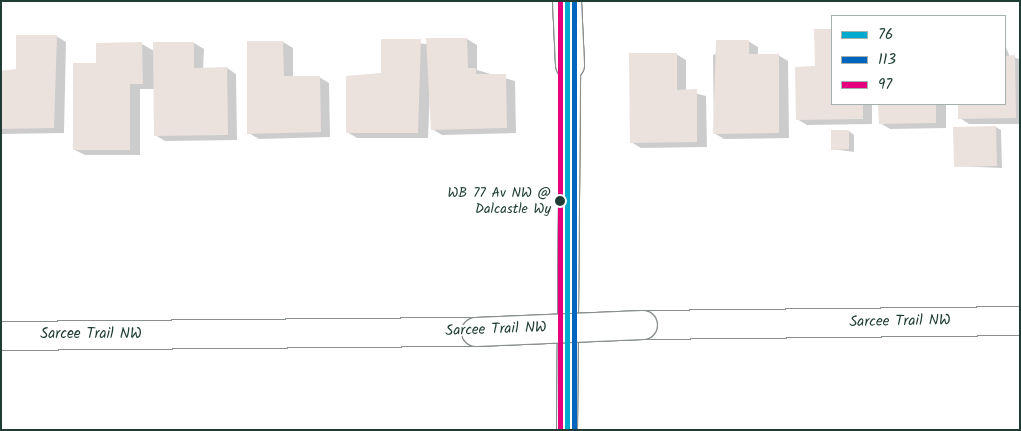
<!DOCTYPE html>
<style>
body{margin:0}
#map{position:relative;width:1021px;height:431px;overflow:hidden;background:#fff;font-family:Kalam,sans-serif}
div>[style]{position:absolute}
.shadow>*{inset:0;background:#0003}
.building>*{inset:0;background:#ebe1dd}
.roads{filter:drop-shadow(1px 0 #898f8d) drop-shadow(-1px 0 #898f8d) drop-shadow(0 1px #898f8d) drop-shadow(0 -1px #898f8d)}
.service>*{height:20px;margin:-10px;padding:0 10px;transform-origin:10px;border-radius:10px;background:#fff}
.minor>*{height:28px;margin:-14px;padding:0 14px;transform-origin:14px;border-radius:14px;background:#fff}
.secondary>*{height:28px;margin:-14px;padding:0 14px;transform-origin:14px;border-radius:14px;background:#fff}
.bridges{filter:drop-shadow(1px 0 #898f8d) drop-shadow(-1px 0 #898f8d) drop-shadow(0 1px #898f8d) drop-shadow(0 -1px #898f8d)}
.secondary-bridge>*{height:28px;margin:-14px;padding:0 14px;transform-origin:14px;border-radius:14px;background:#fff}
.bus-1>*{height:5px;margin:-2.5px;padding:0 2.5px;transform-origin:2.5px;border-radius:2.5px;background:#00a9ce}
.bus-2>*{height:5px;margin:-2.5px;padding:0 2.5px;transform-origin:2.5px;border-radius:2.5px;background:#0065bd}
.bus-3>*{height:5px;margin:-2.5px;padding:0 2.5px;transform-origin:2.5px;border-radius:2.5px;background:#e5007d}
.dots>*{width:14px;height:14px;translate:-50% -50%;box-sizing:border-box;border:2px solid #fff;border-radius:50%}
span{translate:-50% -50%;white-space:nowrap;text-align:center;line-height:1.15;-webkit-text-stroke:4px #fff;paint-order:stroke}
.bus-label{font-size:14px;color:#1f3d34}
.right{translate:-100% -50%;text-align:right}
.street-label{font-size:15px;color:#1f3d34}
.frame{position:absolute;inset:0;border:2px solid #1f3d34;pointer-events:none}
.legend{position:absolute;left:831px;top:15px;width:175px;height:90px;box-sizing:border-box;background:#fff;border:1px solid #a5b1ae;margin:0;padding:6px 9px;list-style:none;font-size:15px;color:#1f3d34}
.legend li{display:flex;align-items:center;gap:10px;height:25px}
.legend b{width:25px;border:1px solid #a5b1ae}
</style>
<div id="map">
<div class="shadow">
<i style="clip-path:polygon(832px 30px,832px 104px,872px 104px,872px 124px,807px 125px,797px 119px,816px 68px,815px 31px)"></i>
<i style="clip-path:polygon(56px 36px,66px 42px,64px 133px,1px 134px,1px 71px,17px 70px)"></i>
<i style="clip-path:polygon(467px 39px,477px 45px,477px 70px,515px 81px,516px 133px,442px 135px,432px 129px,430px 90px,428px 138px,357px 138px,347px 132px,382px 74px,382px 41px,427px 44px)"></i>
<i style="clip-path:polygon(748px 41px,758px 47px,758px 55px,778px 55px,788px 61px,789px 138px,724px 139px,714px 133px,713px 55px)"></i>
<i style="clip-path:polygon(283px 42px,293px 48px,293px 77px,319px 77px,329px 83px,330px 137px,259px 139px,249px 133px)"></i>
<i style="clip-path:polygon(194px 43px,204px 49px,203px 69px,227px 68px,236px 74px,237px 140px,165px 141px,155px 135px,155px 89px,140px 89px,140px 155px,85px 155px,75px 150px,97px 64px,97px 44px,142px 44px,154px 51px)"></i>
<i style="clip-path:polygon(1005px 45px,1010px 57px,1020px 59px,1020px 124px,969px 124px,960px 118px,959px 104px,1005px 104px)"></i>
<i style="clip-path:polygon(676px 54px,686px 60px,686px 91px,706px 96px,707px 147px,641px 148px,631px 142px)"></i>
<i style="clip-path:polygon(880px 104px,946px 104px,946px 128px,890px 129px,880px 123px)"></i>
<i style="clip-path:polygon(996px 127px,1001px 130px,1002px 168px,955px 166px)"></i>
<i style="clip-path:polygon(849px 131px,854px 135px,854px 152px,832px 149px)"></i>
</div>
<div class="building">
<i style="clip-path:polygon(814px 29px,832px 29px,832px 104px,863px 104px,863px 119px,796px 120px,795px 67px,815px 66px)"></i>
<i style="clip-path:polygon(16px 35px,57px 35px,54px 128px,1px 129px,1px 71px,16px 69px)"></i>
<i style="clip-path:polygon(426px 38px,467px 38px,468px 68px,476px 68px,476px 74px,506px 74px,507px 128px,431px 130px)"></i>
<i style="clip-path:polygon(381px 39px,421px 39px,418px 133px,346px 133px,346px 76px,381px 73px)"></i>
<i style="clip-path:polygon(716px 40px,749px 40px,749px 54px,779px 54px,779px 133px,713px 134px)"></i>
<i style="clip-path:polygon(247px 41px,283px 41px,284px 76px,320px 76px,321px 132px,247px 134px)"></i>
<i style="clip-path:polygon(142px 42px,143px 84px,130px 84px,130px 150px,73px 150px,73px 63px,96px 63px,96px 43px)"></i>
<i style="clip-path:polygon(153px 42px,194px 42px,194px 68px,227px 67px,228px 135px,154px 136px)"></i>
<i style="clip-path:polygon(629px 53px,677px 53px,677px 90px,697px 89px,697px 142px,630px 143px)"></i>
<i style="clip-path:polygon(1015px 55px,1016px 118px,958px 119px,958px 104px,1005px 104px,1005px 56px)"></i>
<i style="clip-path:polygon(878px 104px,936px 104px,936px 123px,879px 124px)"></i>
<i style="clip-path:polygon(996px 126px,997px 166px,954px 167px,953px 127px)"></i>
<i style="clip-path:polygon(831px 130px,849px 130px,849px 149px,831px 150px)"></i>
</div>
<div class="roads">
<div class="service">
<i style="left:567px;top:430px;width:365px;rotate:-89.5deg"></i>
</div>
<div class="minor">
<i style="left:567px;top:1px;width:64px;rotate:87.3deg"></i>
</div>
<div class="secondary">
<i style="left:643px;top:325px;width:377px;rotate:-0.6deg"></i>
<i style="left:1px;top:336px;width:475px;rotate:-0.5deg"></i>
</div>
</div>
<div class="bridges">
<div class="secondary-bridge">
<i style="left:476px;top:332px;width:167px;rotate:-2.4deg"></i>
</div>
</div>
<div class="bus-1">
<i style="left:567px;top:1px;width:429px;rotate:90deg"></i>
</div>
<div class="bus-2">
<i style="left:574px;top:1px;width:429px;rotate:90deg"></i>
</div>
<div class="bus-3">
<i style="left:560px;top:1px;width:429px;rotate:90deg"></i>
</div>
<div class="dots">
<i style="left:560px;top:201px;background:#1f3d34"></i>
</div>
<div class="bus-label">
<span class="right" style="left:551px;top:201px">WB 77 Av NW @<br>Dalcastle Wy</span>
</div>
<div class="street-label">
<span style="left:900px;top:322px;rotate:-1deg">Sarcee Trail NW</span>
<span style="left:496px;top:330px;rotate:-2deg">Sarcee Trail NW</span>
<span style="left:91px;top:335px">Sarcee Trail NW</span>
</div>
<div class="frame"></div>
<ul class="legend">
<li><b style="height:6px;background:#00a9ce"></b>76</li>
<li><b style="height:6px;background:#0065bd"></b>113</li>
<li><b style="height:6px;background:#e5007d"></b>97</li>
</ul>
</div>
